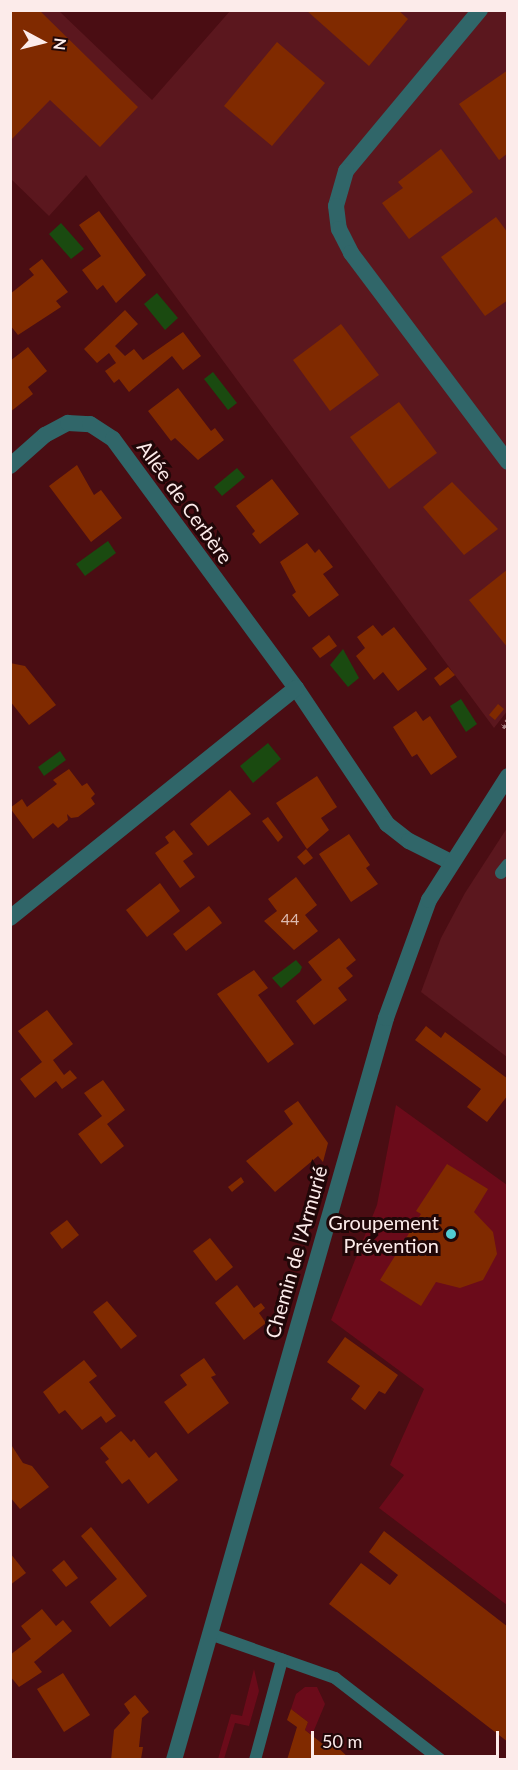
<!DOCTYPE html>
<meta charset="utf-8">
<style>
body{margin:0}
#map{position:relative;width:518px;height:1770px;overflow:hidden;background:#4a0d13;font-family:Lato,sans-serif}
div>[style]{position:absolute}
.built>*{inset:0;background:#5b171e}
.green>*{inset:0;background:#6b0b1a}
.water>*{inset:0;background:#1a4a10}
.building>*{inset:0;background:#802a00}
.path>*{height:4px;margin-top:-2px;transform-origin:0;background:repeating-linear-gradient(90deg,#a37c7e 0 3px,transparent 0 7.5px)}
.service>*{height:12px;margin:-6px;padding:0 6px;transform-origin:6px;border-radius:6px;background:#306669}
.minor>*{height:16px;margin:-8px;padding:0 8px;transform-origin:8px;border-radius:8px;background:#306669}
.tertiary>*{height:16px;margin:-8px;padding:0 8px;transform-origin:8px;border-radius:8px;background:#306669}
.dots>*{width:16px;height:16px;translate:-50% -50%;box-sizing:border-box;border:3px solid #200708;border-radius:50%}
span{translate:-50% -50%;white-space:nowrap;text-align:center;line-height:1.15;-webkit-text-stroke:6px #200708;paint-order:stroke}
.number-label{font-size:16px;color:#ddbbb0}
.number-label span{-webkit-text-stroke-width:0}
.street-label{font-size:20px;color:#fcebea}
.poi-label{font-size:20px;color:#fcebea}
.right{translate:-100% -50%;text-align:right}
.frame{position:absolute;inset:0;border:12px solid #fcebea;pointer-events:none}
.north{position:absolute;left:12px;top:12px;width:60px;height:60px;-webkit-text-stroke:4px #200708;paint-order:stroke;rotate:97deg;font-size:16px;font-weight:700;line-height:24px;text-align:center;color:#fcebea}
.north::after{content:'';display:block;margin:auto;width:21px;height:27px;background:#fcebea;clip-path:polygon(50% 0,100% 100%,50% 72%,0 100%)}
.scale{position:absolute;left:311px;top:1731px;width:188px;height:27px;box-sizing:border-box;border:3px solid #fcebea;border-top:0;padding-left:8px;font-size:18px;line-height:21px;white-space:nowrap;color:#fcebea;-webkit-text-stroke:4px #200708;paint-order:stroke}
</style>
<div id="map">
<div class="built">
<i style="clip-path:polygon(10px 11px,59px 11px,152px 100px,230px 11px,507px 11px,508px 710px,494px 728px,86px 175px,49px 216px,11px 179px)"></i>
<i style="clip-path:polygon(507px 828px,507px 1057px,421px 992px,441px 938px,465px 893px)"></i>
</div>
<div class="green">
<i style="clip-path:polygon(396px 1105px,507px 1185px,507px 1605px,379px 1508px,404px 1475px,390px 1465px,424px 1389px,331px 1320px,377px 1205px)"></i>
<i style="clip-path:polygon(254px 1669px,259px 1691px,249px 1726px,235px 1723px,224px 1759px,218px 1759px,231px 1714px,242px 1716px)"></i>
<i style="clip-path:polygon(305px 1687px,317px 1687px,325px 1704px,312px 1735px,305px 1730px,308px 1722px,291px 1709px,296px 1694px)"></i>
</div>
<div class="water">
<i style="clip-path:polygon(61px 223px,84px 249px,71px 259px,49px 234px)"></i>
<i style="clip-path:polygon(157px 293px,178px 318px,165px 330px,144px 304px)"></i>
<i style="clip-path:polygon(213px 372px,237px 403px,228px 410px,204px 379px)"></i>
<i style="clip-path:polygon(237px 468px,245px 477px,222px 496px,214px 487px)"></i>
<i style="clip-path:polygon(108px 541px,116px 553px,85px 576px,76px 564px)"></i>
<i style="clip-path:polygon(343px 649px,359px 678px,348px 687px,330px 665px)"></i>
<i style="clip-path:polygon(461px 699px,477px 724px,466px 732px,450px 706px)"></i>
<i style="clip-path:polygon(268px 743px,281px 759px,253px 783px,240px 766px)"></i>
<i style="clip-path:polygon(60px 751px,66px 760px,44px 776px,38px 767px)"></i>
<i style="clip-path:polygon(296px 960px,302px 967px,300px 972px,281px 988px,272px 978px)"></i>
</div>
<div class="building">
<i style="clip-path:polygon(10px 10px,39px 10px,138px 107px,100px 147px,50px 100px,10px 141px)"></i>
<i style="clip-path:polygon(306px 10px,398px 10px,408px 19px,369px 66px)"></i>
<i style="clip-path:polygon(277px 42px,325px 83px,272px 146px,224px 106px)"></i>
<i style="clip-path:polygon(508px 70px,508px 153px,499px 160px,459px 104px)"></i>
<i style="clip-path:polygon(441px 149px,473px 192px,409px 239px,382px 203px,403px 188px,398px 182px)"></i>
<i style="clip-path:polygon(99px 211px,146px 275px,116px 303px,103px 285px,97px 290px,82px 270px,101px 256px,79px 225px)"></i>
<i style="clip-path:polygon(496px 217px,508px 233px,508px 300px,485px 316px,441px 257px)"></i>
<i style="clip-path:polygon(42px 259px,68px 292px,56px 301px,61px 307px,18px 335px,10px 325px,10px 294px,34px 275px,29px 269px)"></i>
<i style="clip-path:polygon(125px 310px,138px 324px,115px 346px,125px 356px,134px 349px,143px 360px,183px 332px,201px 356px,183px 370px,172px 356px,129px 392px,119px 379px,114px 383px,105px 371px,116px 363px,109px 353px,97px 363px,84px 349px)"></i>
<i style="clip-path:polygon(341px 324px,379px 375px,330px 411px,293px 360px)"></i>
<i style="clip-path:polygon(28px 347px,47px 371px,28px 387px,33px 394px,10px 412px,10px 361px)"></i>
<i style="clip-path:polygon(178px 388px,211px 431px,215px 428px,224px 440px,198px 460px,175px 438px,171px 441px,148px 411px)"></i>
<i style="clip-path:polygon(399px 402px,437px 453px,389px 489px,350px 437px)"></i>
<i style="clip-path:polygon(77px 465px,94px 495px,101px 490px,122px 518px,91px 542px,49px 486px)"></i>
<i style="clip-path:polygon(272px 479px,299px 514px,260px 544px,252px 534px,255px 531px,236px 506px)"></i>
<i style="clip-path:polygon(452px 482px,498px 529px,464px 555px,423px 507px)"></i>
<i style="clip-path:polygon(307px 543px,315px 553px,319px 549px,333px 567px,323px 574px,339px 595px,309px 617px,292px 595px,296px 592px,280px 562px)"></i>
<i style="clip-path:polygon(508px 569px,508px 648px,469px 600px)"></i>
<i style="clip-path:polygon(373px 625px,382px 636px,394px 627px,427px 669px,398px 691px,383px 672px,374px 680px,356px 656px,365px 648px,357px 637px)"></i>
<i style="clip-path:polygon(329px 635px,337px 646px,320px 658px,312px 648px)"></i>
<i style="clip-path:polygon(10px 663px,25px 666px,56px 705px,29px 725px,10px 701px)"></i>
<i style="clip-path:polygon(448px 667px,455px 675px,440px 686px,434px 678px)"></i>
<i style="clip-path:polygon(498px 704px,504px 709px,495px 720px,489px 715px)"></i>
<i style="clip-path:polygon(416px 711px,423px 721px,430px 716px,457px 757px,431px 775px,417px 754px,412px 757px,393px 727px)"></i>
<i style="clip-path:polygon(69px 769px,82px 786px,87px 783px,95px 794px,91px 798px,95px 804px,78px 817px,71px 818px,67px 814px,68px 820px,58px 828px,53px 823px,33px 839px,10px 808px,22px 799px,27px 807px,57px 784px,53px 780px)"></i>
<i style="clip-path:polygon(317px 776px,337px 807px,321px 818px,329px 830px,307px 849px,276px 803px)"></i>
<i style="clip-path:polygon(230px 790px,251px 814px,208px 846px,190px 824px)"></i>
<i style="clip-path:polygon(268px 817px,283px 837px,278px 842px,262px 821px)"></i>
<i style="clip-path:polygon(174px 830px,193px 854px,183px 861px,195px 877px,180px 888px,155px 853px,169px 843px,165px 837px)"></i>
<i style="clip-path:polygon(349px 834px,370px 865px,366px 868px,378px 884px,351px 902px,319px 854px)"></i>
<i style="clip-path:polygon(306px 849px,313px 858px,304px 865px,297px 857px)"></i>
<i style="clip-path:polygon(296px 877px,317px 905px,305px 915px,318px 931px,294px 950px,264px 921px,277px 911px,268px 899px)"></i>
<i style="clip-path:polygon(160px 883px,180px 911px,147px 937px,126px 910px)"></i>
<i style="clip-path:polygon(209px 906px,222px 923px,186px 951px,173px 934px)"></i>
<i style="clip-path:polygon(339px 938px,356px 960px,346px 968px,353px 976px,338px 988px,347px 1000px,314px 1025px,296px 1001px,322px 980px,308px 962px)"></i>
<i style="clip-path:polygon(254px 970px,268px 988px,258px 995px,294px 1044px,268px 1063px,217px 994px)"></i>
<i style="clip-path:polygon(47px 1010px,73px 1044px,53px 1060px,64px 1075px,70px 1070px,77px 1078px,62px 1089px,56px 1081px,35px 1098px,20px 1079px,42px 1062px,18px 1031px)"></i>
<i style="clip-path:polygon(426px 1026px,441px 1038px,445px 1032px,508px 1079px,508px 1095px,487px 1122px,467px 1107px,481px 1089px,415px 1040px)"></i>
<i style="clip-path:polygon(103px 1080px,125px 1110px,107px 1124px,124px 1146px,101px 1164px,78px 1134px,102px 1116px,84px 1093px)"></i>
<i style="clip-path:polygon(298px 1101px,328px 1143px,323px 1162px,318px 1156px,275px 1192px,246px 1161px,293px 1124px,284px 1111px)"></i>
<i style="clip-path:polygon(447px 1164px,488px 1189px,474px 1212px,493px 1232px,497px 1254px,483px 1280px,460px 1288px,436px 1282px,421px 1306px,380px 1280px,421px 1214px,416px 1211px)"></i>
<i style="clip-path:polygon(241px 1177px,244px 1182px,232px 1192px,228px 1187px)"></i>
<i style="clip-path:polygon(308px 1200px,314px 1205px,306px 1232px,299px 1230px)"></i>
<i style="clip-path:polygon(67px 1220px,79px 1235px,62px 1249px,50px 1233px)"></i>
<i style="clip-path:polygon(210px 1238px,233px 1267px,216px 1281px,193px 1251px)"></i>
<i style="clip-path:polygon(237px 1285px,254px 1308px,261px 1303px,265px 1308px,259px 1313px,266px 1323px,244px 1340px,215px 1303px)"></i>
<i style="clip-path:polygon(107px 1301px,137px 1336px,121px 1349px,93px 1312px)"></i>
<i style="clip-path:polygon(345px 1337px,398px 1375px,385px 1394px,379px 1391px,365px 1410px,351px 1399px,360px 1386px,327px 1362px)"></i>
<i style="clip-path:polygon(204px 1358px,216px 1375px,211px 1377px,229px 1403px,188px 1434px,164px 1402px,187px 1385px,180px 1375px)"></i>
<i style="clip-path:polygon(84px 1360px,97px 1376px,89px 1382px,116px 1416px,106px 1423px,101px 1416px,82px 1430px,65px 1410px,59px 1414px,43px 1392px)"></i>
<i style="clip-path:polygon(121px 1431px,131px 1442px,134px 1439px,149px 1458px,156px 1452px,178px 1480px,148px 1504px,129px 1479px,122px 1484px,105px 1462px,109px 1459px,100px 1448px)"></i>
<i style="clip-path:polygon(10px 1443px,23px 1463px,32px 1466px,49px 1487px,20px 1509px,10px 1497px)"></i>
<i style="clip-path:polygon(91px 1527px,147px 1596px,110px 1627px,90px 1602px,117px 1579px,81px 1536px)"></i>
<i style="clip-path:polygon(384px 1531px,508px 1627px,508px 1742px,329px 1604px,361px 1563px,390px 1585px,398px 1575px,369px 1552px)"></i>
<i style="clip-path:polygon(10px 1553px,26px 1573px,10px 1585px)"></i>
<i style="clip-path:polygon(64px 1560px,78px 1578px,66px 1587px,52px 1570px)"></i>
<i style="clip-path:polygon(42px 1609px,56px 1626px,63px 1620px,72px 1631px,34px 1662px,42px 1672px,19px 1687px,10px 1676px,10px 1655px,31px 1639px,21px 1626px)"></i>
<i style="clip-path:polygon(63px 1673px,90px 1715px,64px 1732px,37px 1689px)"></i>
<i style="clip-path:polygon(135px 1695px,149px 1712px,142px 1718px,139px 1747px,143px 1747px,141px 1759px,111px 1760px,114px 1730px,130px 1713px,124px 1704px)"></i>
<i style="clip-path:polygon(291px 1709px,308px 1722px,305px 1730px,329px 1749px,333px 1743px,351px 1760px,287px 1760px,297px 1727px,287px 1720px)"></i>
</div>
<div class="path">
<i style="left:508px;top:720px;width:8px;rotate:130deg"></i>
<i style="left:503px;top:726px;width:6px;rotate:31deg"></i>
</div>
<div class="service">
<i style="left:501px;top:873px;width:11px;rotate:-52deg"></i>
<i style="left:210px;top:1634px;width:133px;rotate:19.4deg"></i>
<i style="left:335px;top:1678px;width:134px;rotate:37.7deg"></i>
<i style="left:255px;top:1760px;width:104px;rotate:-74.9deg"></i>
</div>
<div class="minor">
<i style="left:480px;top:10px;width:209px;rotate:129.8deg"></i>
<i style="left:346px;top:171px;width:36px;rotate:106deg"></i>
<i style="left:336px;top:206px;width:23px;rotate:83deg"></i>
<i style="left:339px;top:229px;width:27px;rotate:63deg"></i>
<i style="left:351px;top:253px;width:261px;rotate:53.1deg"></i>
<i style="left:10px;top:466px;width:47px;rotate:-41.5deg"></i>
<i style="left:45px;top:435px;width:26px;rotate:-28deg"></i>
<i style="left:68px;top:423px;width:22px;rotate:3deg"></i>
<i style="left:90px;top:424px;width:27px;rotate:33deg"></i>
<i style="left:113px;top:439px;width:309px;rotate:53.7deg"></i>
<i style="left:296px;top:688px;width:164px;rotate:56.2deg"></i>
<i style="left:387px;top:824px;width:28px;rotate:38deg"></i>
<i style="left:409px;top:841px;width:47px;rotate:26.6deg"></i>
<i style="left:10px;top:918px;width:367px;rotate:-38.8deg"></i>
</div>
<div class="tertiary">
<i style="left:174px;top:1760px;width:772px;rotate:-74.05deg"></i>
<i style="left:386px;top:1018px;width:126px;rotate:-70deg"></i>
<i style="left:429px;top:900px;width:147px;rotate:-57.5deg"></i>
</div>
<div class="dots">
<i style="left:451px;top:1234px;background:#51ccd3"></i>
</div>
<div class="number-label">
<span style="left:290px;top:919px">44</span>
</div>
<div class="street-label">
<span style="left:185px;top:502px;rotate:54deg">Allée de Cerbère</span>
<span style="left:296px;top:1252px;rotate:-74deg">Chemin de l'Armurié</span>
</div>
<div class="poi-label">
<span class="right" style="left:439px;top:1234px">Groupement<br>Prévention</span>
</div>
<div class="frame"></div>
<div class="north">N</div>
<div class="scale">50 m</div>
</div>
